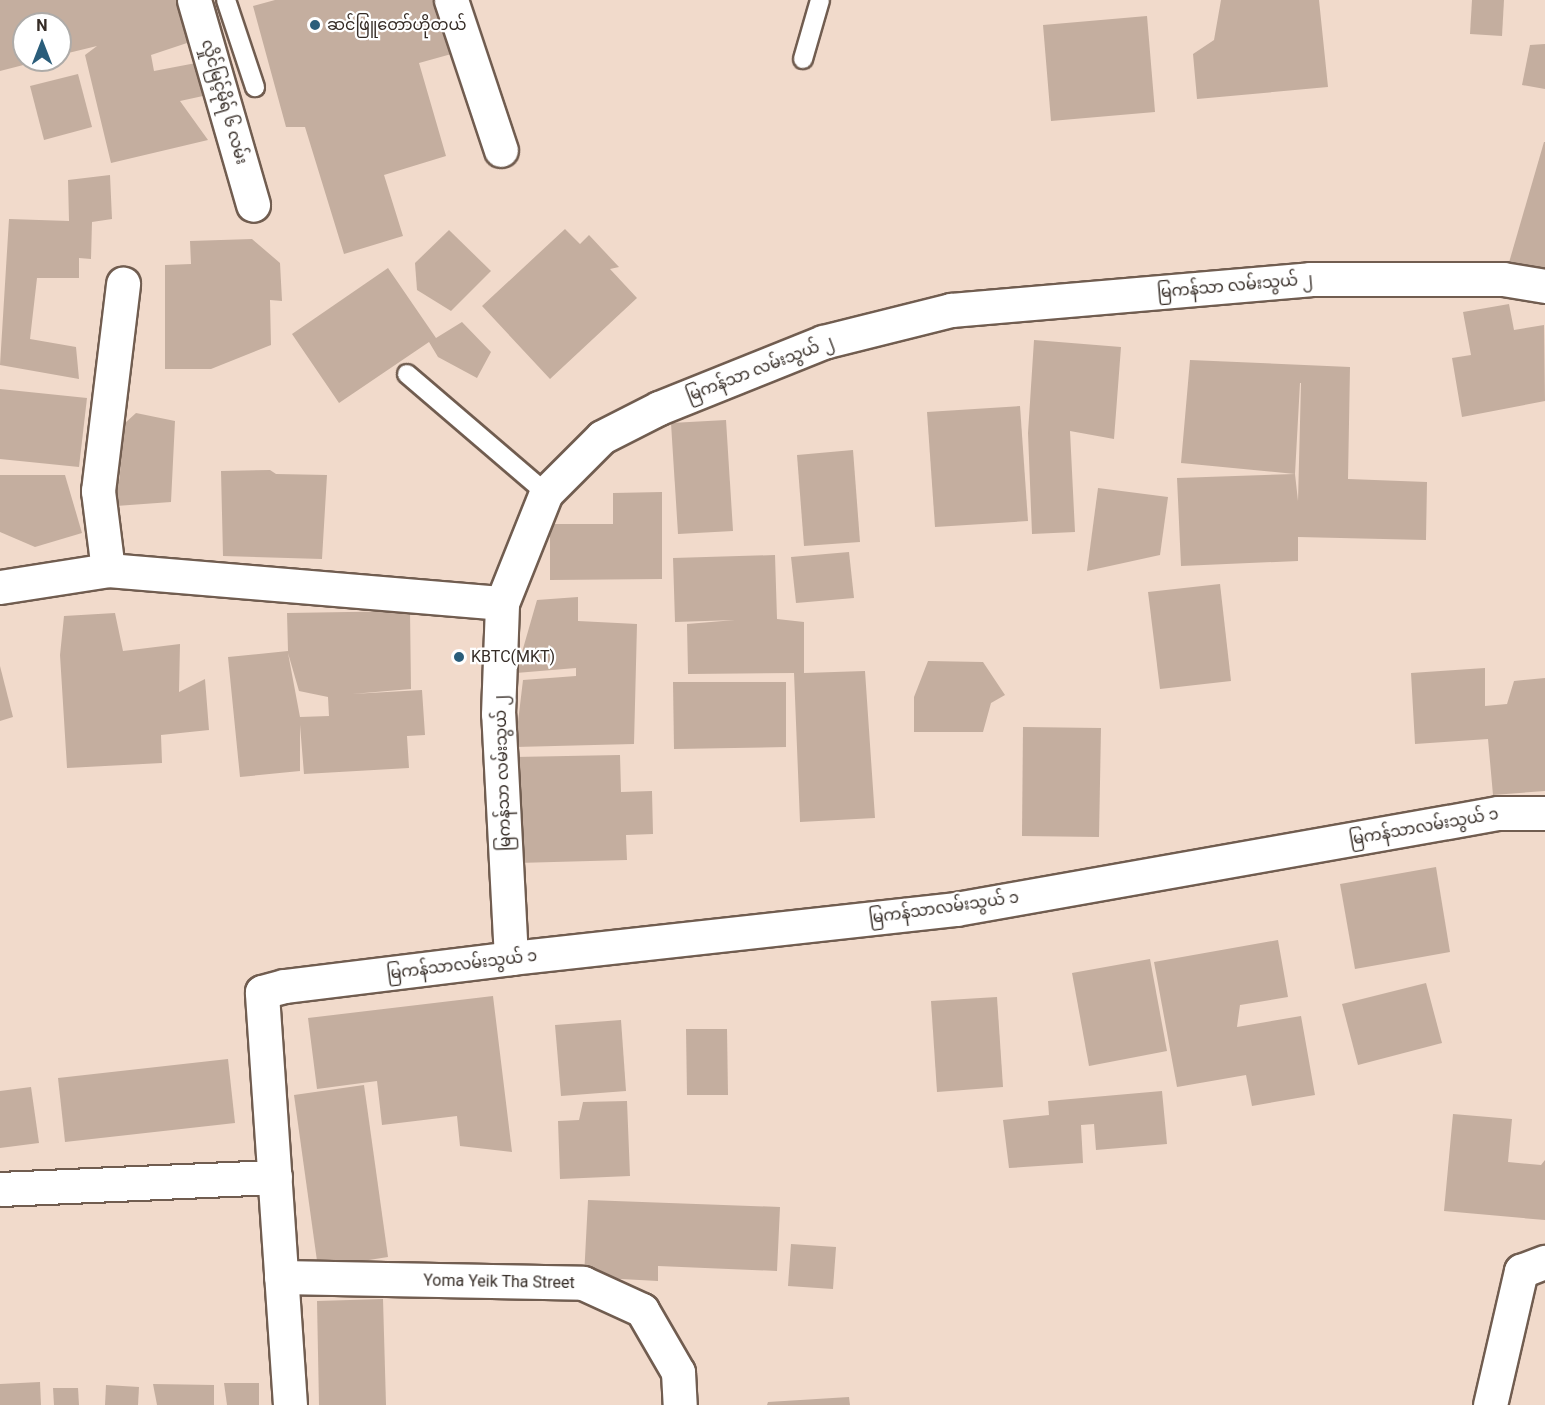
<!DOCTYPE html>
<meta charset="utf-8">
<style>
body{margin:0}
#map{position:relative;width:1545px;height:1405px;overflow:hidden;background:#f1dacb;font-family:Roboto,"Noto Sans Myanmar",sans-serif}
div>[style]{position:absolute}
.building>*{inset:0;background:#c4ae9f}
.roads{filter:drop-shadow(2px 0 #715d50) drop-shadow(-2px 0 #715d50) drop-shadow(0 2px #715d50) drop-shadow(0 -2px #715d50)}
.service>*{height:18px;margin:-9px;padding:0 9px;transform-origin:9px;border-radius:9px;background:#fff}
.minor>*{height:33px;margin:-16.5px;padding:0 16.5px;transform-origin:16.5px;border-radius:16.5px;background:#fff}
.dots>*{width:16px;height:16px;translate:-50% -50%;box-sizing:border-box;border:3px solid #fff;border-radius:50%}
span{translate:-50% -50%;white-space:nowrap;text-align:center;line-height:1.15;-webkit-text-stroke:4.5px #fff;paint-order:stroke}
.poi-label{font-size:16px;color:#352c26}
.left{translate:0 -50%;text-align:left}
.street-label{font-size:16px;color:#352c26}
.north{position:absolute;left:12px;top:12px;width:60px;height:60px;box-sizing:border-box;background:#fff;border:2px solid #aeaba8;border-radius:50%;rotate:0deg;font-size:16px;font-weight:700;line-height:24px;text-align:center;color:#352c26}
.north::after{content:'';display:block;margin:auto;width:21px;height:27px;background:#2a5d7a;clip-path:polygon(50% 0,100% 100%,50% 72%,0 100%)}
</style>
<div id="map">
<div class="building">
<i style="clip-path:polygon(0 0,179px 0,190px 42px,151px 55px,154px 71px,196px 63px,203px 96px,180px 101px,208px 140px,111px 163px,85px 55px,97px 46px,60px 55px,60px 24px,24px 24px,24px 60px,39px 61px,0 71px)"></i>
<i style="clip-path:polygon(275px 0,441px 0,455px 53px,419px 63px,446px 156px,384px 175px,403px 236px,344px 254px,305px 127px,286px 127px,253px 6px)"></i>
<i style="clip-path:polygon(1221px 0,1319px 0,1328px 87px,1197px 99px,1193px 54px,1214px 40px)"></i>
<i style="clip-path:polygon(1472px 0,1504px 0,1502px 36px,1470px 34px)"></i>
<i style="clip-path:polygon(1147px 16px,1155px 112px,1051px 121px,1043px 25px)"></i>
<i style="clip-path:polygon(1545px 44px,1545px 89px,1522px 85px,1530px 45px)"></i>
<i style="clip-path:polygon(78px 74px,92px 127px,44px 140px,30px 86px)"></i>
<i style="clip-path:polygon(1544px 142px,1545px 142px,1545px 277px,1508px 266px)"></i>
<i style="clip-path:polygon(110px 175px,112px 219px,92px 222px,91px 259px,79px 258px,79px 278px,37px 278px,30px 339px,76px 347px,79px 379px,0 365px,9px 219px,69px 221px,68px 180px)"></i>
<i style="clip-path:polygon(565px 229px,580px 244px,589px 235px,619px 267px,610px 269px,637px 298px,550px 379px,482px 306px)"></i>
<i style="clip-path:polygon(449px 230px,491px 271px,451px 311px,417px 290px,415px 263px)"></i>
<i style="clip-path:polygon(252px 239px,280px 263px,282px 301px,270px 300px,271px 345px,211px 369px,165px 369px,165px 265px,191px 264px,190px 241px)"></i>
<i style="clip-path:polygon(388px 268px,436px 338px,462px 322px,491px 352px,477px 378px,438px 357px,429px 342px,339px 403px,292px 334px)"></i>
<i style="clip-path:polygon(1509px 304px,1514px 330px,1544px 325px,1545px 401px,1462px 417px,1452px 358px,1471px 355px,1463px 312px)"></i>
<i style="clip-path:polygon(1034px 340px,1121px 347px,1114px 439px,1070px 431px,1075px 532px,1032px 534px,1028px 433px)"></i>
<i style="clip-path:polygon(evenodd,1190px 360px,1350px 367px,1348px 479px,1427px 482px,1426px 540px,1298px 537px,1298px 561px,1181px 566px,1177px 478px,1295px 474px,1181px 463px,1190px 360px,1300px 383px,1301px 383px,1298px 501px,1295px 474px,1300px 383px)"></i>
<i style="clip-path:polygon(0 389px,87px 398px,79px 467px,0 459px)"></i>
<i style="clip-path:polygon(1020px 406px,1028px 521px,935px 527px,927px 412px)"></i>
<i style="clip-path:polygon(136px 413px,175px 421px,171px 502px,116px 506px,106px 481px,119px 482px,125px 423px)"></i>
<i style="clip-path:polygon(726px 420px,733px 531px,678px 534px,671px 423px)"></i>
<i style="clip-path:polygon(853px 450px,860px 542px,804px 546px,797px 455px)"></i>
<i style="clip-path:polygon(270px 470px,276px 474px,327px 475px,322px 559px,223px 556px,221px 471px)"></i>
<i style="clip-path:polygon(0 475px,65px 475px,82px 533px,35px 547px,0 532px)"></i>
<i style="clip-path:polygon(1098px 488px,1168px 497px,1160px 555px,1087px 571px)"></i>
<i style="clip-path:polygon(662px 492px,662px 579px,550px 580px,550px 524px,613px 524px,613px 493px)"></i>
<i style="clip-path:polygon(849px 552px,854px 598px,796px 603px,791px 557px)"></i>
<i style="clip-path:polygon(775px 555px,777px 619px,804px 622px,804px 673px,865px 671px,875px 818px,800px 822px,794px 673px,688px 674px,687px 624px,735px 620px,675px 622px,673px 558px)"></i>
<i style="clip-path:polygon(1220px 584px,1231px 681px,1160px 689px,1148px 592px)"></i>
<i style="clip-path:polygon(578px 597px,578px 621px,637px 624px,634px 744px,515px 747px,523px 680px,576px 676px,576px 668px,516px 673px,537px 600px)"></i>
<i style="clip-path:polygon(evenodd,410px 611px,411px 689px,352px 694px,422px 690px,425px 735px,407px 736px,409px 768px,304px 774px,300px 725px,300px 771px,240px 777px,228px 657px,288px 651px,287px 613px,410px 611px,288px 653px,299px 691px,328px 697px,329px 716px,300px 717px,288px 653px)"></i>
<i style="clip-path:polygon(115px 613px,123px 651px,180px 644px,179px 692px,205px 679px,209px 730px,161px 735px,162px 763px,67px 768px,60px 655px,64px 616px)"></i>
<i style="clip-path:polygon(928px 661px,983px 662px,1005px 695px,991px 703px,983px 732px,914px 732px,914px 697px)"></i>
<i style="clip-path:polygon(0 666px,13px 717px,0 721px)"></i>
<i style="clip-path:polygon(1485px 668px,1485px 706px,1507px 704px,1514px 681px,1545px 678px,1545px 791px,1493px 795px,1488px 739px,1415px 744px,1411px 673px)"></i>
<i style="clip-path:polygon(673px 682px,786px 682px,786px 747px,674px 749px)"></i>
<i style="clip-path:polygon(1023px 727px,1101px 728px,1099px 837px,1022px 836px)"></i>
<i style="clip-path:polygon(620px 755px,621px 792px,652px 791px,653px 834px,626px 835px,627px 860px,517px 863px,514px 757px)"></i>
<i style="clip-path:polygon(1436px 867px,1450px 952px,1355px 969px,1340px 884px)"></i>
<i style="clip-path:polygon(1278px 940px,1288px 997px,1240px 1005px,1237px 1027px,1301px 1016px,1315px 1095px,1252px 1106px,1246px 1075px,1177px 1087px,1154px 962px)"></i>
<i style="clip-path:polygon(1150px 959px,1167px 1051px,1089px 1066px,1072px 973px)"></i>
<i style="clip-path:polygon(1426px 983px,1442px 1043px,1358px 1065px,1342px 1004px)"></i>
<i style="clip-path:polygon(493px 996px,512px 1152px,460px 1146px,457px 1116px,382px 1125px,377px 1081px,317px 1089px,308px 1018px)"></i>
<i style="clip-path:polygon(997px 997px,1003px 1087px,937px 1092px,931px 1001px)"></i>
<i style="clip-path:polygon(621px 1020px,626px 1091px,561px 1096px,555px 1025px)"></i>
<i style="clip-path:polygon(686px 1029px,727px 1029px,728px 1095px,687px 1095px)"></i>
<i style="clip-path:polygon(228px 1059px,235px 1123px,65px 1142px,58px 1078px)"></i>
<i style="clip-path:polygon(364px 1085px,388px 1257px,318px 1268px,294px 1095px)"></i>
<i style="clip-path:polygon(31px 1087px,39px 1143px,0 1148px,0 1091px)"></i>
<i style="clip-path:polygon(1162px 1091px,1167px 1144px,1096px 1150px,1094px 1124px,1081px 1125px,1083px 1163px,1009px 1168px,1003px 1120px,1049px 1115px,1048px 1101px)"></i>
<i style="clip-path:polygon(627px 1101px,630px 1176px,560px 1179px,558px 1121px,579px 1120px,583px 1102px)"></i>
<i style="clip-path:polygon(1453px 1114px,1512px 1119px,1508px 1162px,1541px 1165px,1545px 1160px,1545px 1220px,1444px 1211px)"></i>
<i style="clip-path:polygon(588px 1200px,780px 1207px,777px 1271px,658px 1266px,658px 1281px,584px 1277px)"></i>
<i style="clip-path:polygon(791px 1244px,836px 1247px,833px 1289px,788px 1286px)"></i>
<i style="clip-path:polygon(383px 1299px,386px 1405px,319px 1405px,317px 1301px)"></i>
<i style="clip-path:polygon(40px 1382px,41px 1405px,0 1405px,0 1384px)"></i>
<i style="clip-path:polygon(224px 1383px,259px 1383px,259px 1405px,227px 1405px)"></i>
<i style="clip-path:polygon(153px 1384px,214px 1385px,214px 1405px,157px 1405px)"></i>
<i style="clip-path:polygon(106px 1385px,139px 1387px,138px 1405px,105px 1405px)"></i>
<i style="clip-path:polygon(53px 1388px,78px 1388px,79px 1405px,54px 1405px)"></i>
<i style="clip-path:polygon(849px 1397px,850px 1405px,767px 1405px,768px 1402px)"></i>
</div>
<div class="roads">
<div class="service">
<i style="left:226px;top:0;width:92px;rotate:71.6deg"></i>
<i style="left:803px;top:59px;width:61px;rotate:-73.9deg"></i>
<i style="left:407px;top:374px;width:183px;rotate:40.6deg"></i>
</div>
<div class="minor">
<i style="left:194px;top:0;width:213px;rotate:73.9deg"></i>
<i style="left:451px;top:0;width:158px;rotate:71.6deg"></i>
<i style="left:108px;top:570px;width:80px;rotate:-97.2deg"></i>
<i style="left:98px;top:491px;width:209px;rotate:-83.1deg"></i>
<i style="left:0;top:587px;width:109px;rotate:-8.9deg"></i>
<i style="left:108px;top:570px;width:395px;rotate:4.8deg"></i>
<i style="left:511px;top:958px;width:244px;rotate:-93deg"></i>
<i style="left:498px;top:714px;width:111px;rotate:-87.9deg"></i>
<i style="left:502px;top:603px;width:118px;rotate:-68.2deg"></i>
<i style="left:546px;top:493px;width:79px;rotate:-45deg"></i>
<i style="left:602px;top:437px;width:64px;rotate:-27deg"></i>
<i style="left:659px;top:408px;width:177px;rotate:-21.9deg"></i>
<i style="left:823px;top:342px;width:132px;rotate:-14deg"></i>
<i style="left:951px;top:310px;width:360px;rotate:-4.9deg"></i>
<i style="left:1310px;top:279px;width:193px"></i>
<i style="left:1503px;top:279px;width:43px;rotate:9.5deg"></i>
<i style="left:0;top:1189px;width:275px;rotate:-2.5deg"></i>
<i style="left:281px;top:1277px;width:302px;rotate:1.1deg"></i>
<i style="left:583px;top:1283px;width:65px;rotate:24.6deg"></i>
<i style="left:642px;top:1310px;width:72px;rotate:59.9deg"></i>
<i style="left:678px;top:1372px;width:33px;rotate:87deg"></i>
<i style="left:290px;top:1405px;width:414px;rotate:-93.9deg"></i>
<i style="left:262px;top:992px;width:23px;rotate:-15deg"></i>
<i style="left:284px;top:986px;width:229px;rotate:-7deg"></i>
<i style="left:511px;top:958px;width:448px;rotate:-6.3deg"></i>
<i style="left:956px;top:909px;width:550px;rotate:-10.04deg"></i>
<i style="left:1498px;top:813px;width:47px"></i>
<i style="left:1490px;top:1405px;width:138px;rotate:-77deg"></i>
<i style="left:1521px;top:1271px;width:26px;rotate:-21deg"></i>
</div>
</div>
<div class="dots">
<i style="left:315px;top:25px;background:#2a5d7a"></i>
<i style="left:459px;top:657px;background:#2a5d7a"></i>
</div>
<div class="poi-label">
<span class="left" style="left:327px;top:25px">ဆင်ဖြူတော်ဟိုတယ်</span>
<span class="left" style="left:471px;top:657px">KBTC(MKT)</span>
</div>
<div class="street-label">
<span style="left:224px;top:102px;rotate:74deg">လှိုင်မြင့်မိုရ် ၆ လမ်း</span>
<span style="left:1235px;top:286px;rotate:-5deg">မြကန်သာ လမ်းသွယ် ၂</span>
<span style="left:760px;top:369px;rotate:-21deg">မြကန်သာ လမ်းသွယ် ၂</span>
<span style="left:503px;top:773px;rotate:-92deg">မြကန်သာ လမ်းသွယ် ၂</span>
<span style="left:1424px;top:827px;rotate:-10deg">မြကန်သာလမ်းသွယ် ၁</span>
<span style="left:944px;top:908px;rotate:-8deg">မြကန်သာလမ်းသွယ် ၁</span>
<span style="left:462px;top:965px;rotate:-7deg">မြကန်သာလမ်းသွယ် ၁</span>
<span style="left:499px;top:1282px;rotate:1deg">Yoma Yeik Tha Street</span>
</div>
<div class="north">N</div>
</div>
